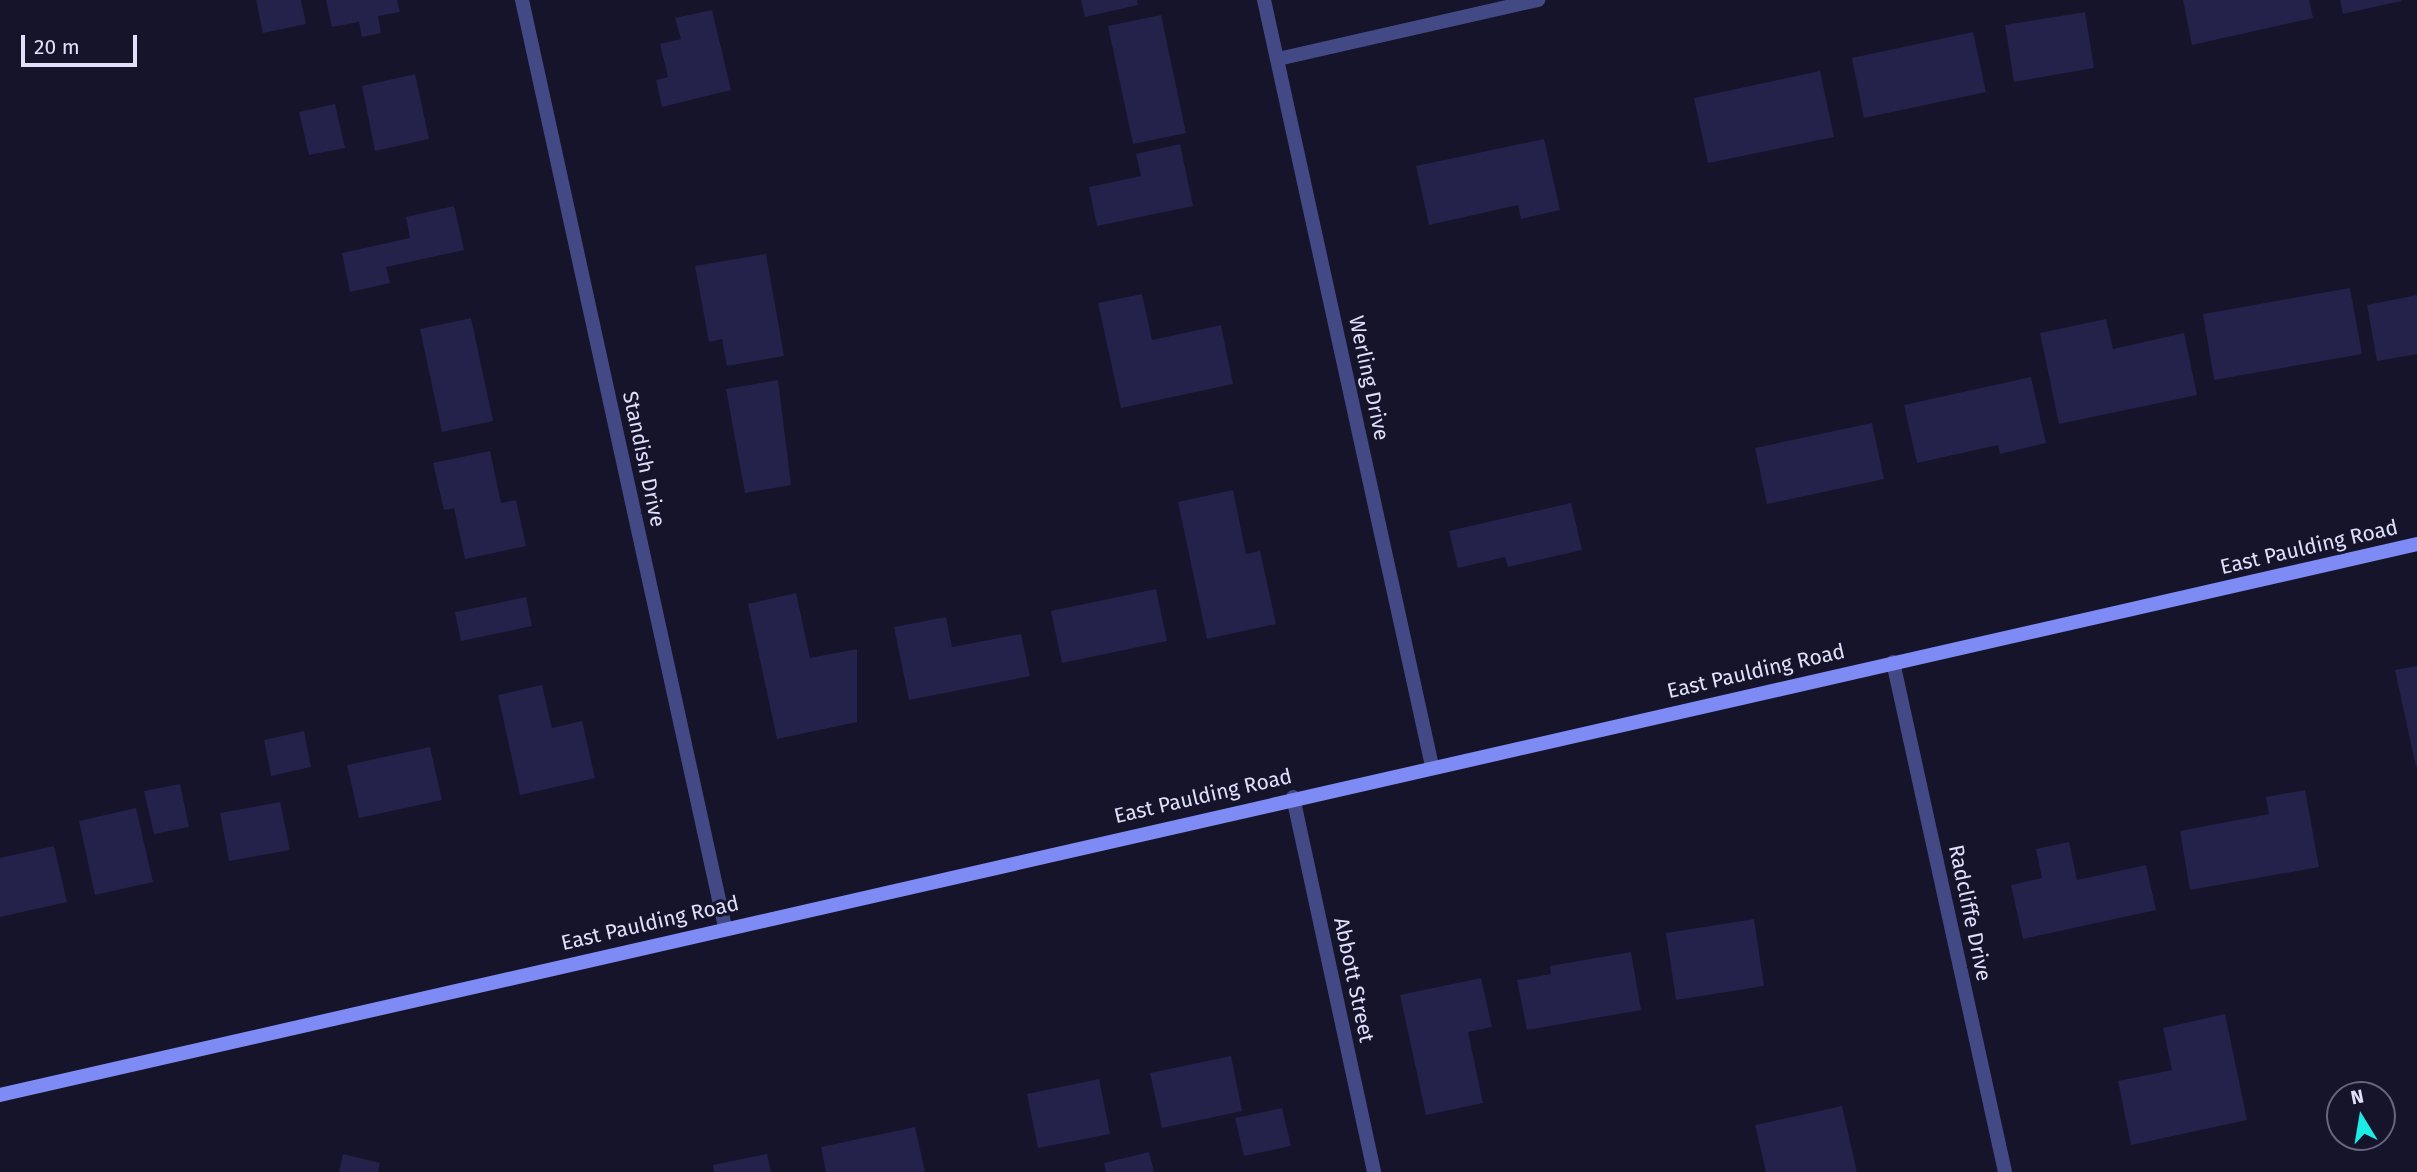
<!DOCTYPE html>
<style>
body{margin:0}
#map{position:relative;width:2417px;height:1172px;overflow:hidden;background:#15142b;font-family:"Fira Sans",sans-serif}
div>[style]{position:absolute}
.building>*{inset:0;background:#24214a}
.minor>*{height:14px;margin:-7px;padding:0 7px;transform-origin:7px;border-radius:7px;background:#434985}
.secondary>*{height:14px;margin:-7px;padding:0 7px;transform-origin:7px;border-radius:7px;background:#7f8bf4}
span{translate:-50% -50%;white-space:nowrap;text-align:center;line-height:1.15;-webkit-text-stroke:6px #15142b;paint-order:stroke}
.street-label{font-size:21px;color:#e0e0fc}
.north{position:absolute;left:2326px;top:1081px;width:70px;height:70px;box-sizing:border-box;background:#15142b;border:2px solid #66667f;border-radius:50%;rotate:349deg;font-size:19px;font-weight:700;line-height:28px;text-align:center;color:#e0e0fc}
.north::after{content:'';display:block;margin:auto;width:24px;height:32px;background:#1cece6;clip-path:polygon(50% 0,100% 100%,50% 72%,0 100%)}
.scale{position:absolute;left:21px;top:35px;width:116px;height:32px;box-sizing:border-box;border:4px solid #e0e0fc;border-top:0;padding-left:9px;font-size:21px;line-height:24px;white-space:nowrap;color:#e0e0fc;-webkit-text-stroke:5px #15142b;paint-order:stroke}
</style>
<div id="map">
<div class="building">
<i style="clip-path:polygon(256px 0,301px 0,306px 24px,263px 33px)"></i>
<i style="clip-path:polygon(326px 0,397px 0,400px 12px,378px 16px,381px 33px,362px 37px,359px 22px,332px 27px)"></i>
<i style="clip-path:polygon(1081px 0,1137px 0,1138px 5px,1085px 17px)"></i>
<i style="clip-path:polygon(2183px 0,2309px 0,2313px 18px,2192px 45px)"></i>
<i style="clip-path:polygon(2340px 0,2401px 0,2401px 1px,2343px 14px)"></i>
<i style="clip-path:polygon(712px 10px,731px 90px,662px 107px,656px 80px,668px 77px,660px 44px,681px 39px,675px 18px)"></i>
<i style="clip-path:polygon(2085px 12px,2094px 68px,2014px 82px,2005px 25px)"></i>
<i style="clip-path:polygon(1161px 15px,1186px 133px,1133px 144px,1108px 26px)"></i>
<i style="clip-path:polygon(1973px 32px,1986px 92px,1864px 118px,1852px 58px)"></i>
<i style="clip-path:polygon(1820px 71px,1834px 137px,1708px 163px,1694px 98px)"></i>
<i style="clip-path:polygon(415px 74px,429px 139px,375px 151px,362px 86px)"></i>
<i style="clip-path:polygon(335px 104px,345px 148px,309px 155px,299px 112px)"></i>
<i style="clip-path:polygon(1544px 139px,1560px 210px,1521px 219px,1518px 205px,1429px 225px,1416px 166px)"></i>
<i style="clip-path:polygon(1180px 144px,1193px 206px,1097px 226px,1089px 187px,1141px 176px,1136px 154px)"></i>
<i style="clip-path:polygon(454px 206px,464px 250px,386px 267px,390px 283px,350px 292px,342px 253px,410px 238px,406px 217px)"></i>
<i style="clip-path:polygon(766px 254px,784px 356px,727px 366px,722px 339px,709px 342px,695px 266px)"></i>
<i style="clip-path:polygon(2350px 288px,2362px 354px,2214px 380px,2203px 314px)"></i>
<i style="clip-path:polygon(1142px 294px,1152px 340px,1221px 325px,1233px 384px,1121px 408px,1098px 303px)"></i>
<i style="clip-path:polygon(2417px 295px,2417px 354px,2377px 361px,2367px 305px)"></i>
<i style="clip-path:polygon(471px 318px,493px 421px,442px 432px,420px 329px)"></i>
<i style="clip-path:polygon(2106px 319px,2113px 349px,2184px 333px,2197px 395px,2059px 424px,2040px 333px)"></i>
<i style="clip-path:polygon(2031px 377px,2046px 443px,2000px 454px,1998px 445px,1917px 463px,1904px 405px)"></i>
<i style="clip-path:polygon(778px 380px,791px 485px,745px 493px,726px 389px)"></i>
<i style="clip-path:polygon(1872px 423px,1884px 479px,1767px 504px,1755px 448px)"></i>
<i style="clip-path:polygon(490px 451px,501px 503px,516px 500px,526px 546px,465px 559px,454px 508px,444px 510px,433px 463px)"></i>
<i style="clip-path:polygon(1233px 490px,1246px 554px,1260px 551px,1276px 624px,1207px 639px,1178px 502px)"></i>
<i style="clip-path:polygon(1571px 503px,1582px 550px,1508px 567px,1505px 557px,1458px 568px,1449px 531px)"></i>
<i style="clip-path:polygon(1156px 589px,1167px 641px,1062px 663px,1051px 611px)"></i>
<i style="clip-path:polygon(796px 593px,810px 658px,857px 649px,857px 722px,777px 739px,748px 604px)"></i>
<i style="clip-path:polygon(526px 597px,532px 626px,461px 641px,455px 612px)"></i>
<i style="clip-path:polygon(946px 617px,952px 647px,1021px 634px,1030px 676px,909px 700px,894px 627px)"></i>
<i style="clip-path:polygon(2417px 666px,2417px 767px,2416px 767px,2395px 670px)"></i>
<i style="clip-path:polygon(542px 685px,552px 728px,582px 721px,595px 778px,520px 795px,498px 695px)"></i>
<i style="clip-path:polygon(304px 731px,311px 767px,271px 776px,264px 740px)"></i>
<i style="clip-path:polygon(430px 747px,442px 800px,359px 818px,347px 765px)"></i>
<i style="clip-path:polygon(180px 784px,189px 827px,154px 834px,144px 791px)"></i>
<i style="clip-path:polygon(2305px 790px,2319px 867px,2190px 890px,2180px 831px,2269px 814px,2266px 797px)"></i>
<i style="clip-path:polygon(280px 802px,290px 850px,229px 861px,220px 813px)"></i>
<i style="clip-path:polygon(136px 808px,153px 882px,95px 895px,79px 821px)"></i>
<i style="clip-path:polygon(2069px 842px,2077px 880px,2146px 865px,2156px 910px,2023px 939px,2011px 885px,2042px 878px,2036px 849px)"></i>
<i style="clip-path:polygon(54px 846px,67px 902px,0 917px,0 858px)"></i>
<i style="clip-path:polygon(1754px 919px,1764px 986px,1676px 1000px,1666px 933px)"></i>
<i style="clip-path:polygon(1631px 952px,1641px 1010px,1527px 1030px,1517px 980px,1551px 974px,1550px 966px)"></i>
<i style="clip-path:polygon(1481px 978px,1492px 1027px,1468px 1032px,1483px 1103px,1426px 1115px,1400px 995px)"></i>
<i style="clip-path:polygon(2225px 1014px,2247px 1120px,2131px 1145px,2118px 1081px,2172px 1070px,2163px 1028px)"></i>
<i style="clip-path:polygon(1231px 1056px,1242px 1111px,1162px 1128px,1150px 1073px)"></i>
<i style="clip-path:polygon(1099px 1079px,1110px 1134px,1038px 1148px,1027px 1094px)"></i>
<i style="clip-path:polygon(1842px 1106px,1857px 1172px,1766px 1172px,1755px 1125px)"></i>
<i style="clip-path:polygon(1282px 1108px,1291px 1146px,1244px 1156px,1235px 1118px)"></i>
<i style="clip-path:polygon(915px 1127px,925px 1172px,826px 1172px,821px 1147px)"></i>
<i style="clip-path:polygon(1149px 1152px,1154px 1172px,1106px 1172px,1104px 1163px)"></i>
<i style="clip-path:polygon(343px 1154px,380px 1163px,378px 1172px,339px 1172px)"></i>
<i style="clip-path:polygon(767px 1154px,771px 1172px,714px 1172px,713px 1165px)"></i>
</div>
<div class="minor">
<i style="left:522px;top:0;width:949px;rotate:77.65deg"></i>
<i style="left:1264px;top:0;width:784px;rotate:77.63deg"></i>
<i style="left:1278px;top:59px;width:267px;rotate:-12.8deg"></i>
<i style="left:1893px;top:662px;width:522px;rotate:77.61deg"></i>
<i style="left:1293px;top:797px;width:384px;rotate:77.8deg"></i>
</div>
<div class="secondary">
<i style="left:0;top:1095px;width:2479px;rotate:-12.84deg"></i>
</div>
<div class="street-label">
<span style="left:1369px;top:378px;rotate:78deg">Werling Drive</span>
<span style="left:644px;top:459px;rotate:78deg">Standish Drive</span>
<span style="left:2309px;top:547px;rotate:-13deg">East Paulding Road</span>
<span style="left:1756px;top:671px;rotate:-13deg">East Paulding Road</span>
<span style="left:1203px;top:796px;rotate:-13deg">East Paulding Road</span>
<span style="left:1970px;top:913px;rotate:78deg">Radcliffe Drive</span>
<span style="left:650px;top:923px;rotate:-13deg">East Paulding Road</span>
<span style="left:1354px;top:980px;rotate:78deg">Abbott Street</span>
</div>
<div class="north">N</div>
<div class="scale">20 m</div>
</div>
